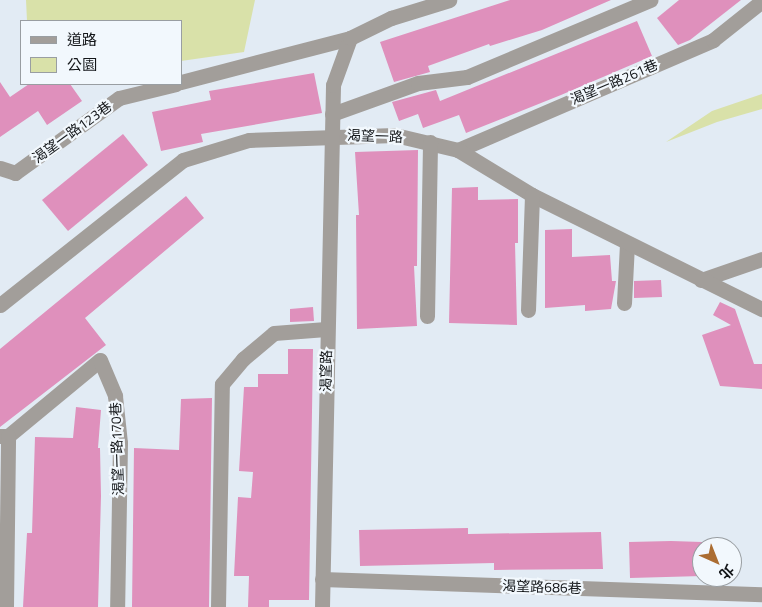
<!DOCTYPE html>
<meta charset="utf-8">
<style>
body{margin:0}
#map{position:relative;width:762px;height:607px;overflow:hidden;background:#e2ebf4;font-family:"Titillium Web","Noto Sans TC",sans-serif}
div>[style]{position:absolute}
.green>*{inset:0;background:#d9e1a9}
.building>*{inset:0;background:#df90bc}
.minor>*{height:15px;margin:-7.5px;padding:0 7.5px;transform-origin:7.5px;border-radius:7.5px;background:#a29e9a}
span{translate:-50% -50%;white-space:nowrap;text-align:center;line-height:1.15;-webkit-text-stroke:4.5px #f2f8fd;paint-order:stroke}
.street-label{font-size:14px;color:#14171a}
.legend{position:absolute;left:20px;top:20px;width:162px;height:65px;box-sizing:border-box;background:#f2f8fd;border:1px solid #999ea2;margin:0;padding:6px 9px;list-style:none;font-size:15px;color:#14171a}
.legend li{display:flex;align-items:center;gap:10px;height:25px}
.legend b{width:25px;border:1px solid #999ea2}
.north{position:absolute;left:692px;top:537px;width:50px;height:50px;box-sizing:border-box;background:#f2f8fd;border:1px solid #999ea2;border-radius:50%;rotate:136deg;font-size:14px;font-weight:700;line-height:20px;text-align:center;color:#14171a}
.north::after{content:'';display:block;margin:auto;width:18px;height:22px;background:#ab6d32;clip-path:polygon(50% 0,100% 100%,50% 72%,0 100%)}
</style>
<div id="map">
<div class="green">
<i style="clip-path:polygon(26px 0,255px 0,244px 52px,181px 61px,181px 21px,27px 21px)"></i>
<i style="clip-path:polygon(762px 94px,762px 109px,717px 122px,666px 142px,712px 111px)"></i>
</div>
<div class="building">
<i style="clip-path:polygon(510px 0,611px 0,542px 30px,490px 46px,489px 44px,428px 66px,430px 72px,394px 82px,380px 42px)"></i>
<i style="clip-path:polygon(679px 0,741px 0,690px 40px,678px 45px,657px 18px)"></i>
<i style="clip-path:polygon(637px 21px,652px 56px,561px 95px,466px 133px,459px 115px,423px 128px,418px 114px,399px 121px,392px 102px,436px 90px,440px 101px)"></i>
<i style="clip-path:polygon(314px 73px,322px 113px,201px 134px,203px 142px,161px 151px,152px 112px,211px 100px,209px 91px)"></i>
<i style="clip-path:polygon(0 82px,10px 97px,29px 84px,70px 84px,82px 101px,47px 125px,38px 111px,0 137px)"></i>
<i style="clip-path:polygon(123px 134px,148px 165px,68px 231px,42px 200px)"></i>
<i style="clip-path:polygon(418px 150px,417px 266px,414px 266px,417px 326px,357px 329px,356px 215px,359px 215px,355px 152px)"></i>
<i style="clip-path:polygon(478px 187px,478px 200px,518px 199px,518px 243px,515px 243px,517px 325px,449px 323px,452px 188px)"></i>
<i style="clip-path:polygon(186px 196px,204px 218px,85px 318px,106px 345px,0 427px,0 349px)"></i>
<i style="clip-path:polygon(572px 229px,572px 257px,610px 255px,612px 281px,616px 281px,611px 309px,585px 311px,585px 305px,545px 308px,545px 230px)"></i>
<i style="clip-path:polygon(661px 280px,662px 297px,634px 298px,634px 281px)"></i>
<i style="clip-path:polygon(720px 302px,735px 309px,754px 364px,762px 364px,762px 389px,720px 386px,702px 335px,731px 325px,713px 315px)"></i>
<i style="clip-path:polygon(313px 307px,314px 321px,290px 322px,290px 309px)"></i>
<i style="clip-path:polygon(288px 349px,313px 349px,309px 600px,269px 600px,269px 607px,248px 607px,249px 576px,234px 576px,238px 497px,251px 498px,253px 472px,239px 471px,244px 387px,258px 387px,258px 374px,288px 374px)"></i>
<i style="clip-path:polygon(212px 398px,209px 607px,132px 607px,134px 448px,179px 450px,181px 399px)"></i>
<i style="clip-path:polygon(76px 407px,101px 410px,98px 448px,100px 448px,101px 496px,98px 607px,23px 607px,27px 533px,32px 533px,35px 437px,73px 438px)"></i>
<i style="clip-path:polygon(468px 528px,468px 534px,601px 532px,603px 569px,494px 570px,494px 563px,360px 566px,359px 530px)"></i>
<i style="clip-path:polygon(671px 541px,702px 542px,702px 576px,630px 578px,629px 542px)"></i>
</div>
<div class="minor">
<i style="left:181px;top:82px;width:175px;rotate:-14.6deg"></i>
<i style="left:332px;top:114px;width:91px;rotate:-19.8deg"></i>
<i style="left:418px;top:83px;width:49px;rotate:-7deg"></i>
<i style="left:467px;top:77px;width:199px;rotate:-22.8deg"></i>
<i style="left:458px;top:150px;width:278px;rotate:-23.3deg"></i>
<i style="left:713px;top:40px;width:63px;rotate:-38.5deg"></i>
<i style="left:0;top:168px;width:16px;rotate:18deg"></i>
<i style="left:15px;top:173px;width:128px;rotate:-35.8deg"></i>
<i style="left:119px;top:98px;width:59px;rotate:-13.8deg"></i>
<i style="left:701px;top:280px;width:65px;rotate:-19deg"></i>
<i style="left:624px;top:303px;width:60px;rotate:-87.1deg"></i>
<i style="left:0;top:305px;width:233px;rotate:-38.4deg"></i>
<i style="left:183px;top:160px;width:69px;rotate:-16.9deg"></i>
<i style="left:249px;top:140px;width:146px;rotate:-2deg"></i>
<i style="left:395px;top:135px;width:65px;rotate:13.4deg"></i>
<i style="left:458px;top:150px;width:87px;rotate:31.3deg"></i>
<i style="left:532px;top:195px;width:257px;rotate:26.4deg"></i>
<i style="left:528px;top:310px;width:115px;rotate:-88deg"></i>
<i style="left:427px;top:316px;width:174px;rotate:-89deg"></i>
<i style="left:0;top:436px;width:8px"></i>
<i style="left:8px;top:436px;width:119px;rotate:-39.6deg"></i>
<i style="left:100px;top:360px;width:39px;rotate:67deg"></i>
<i style="left:115px;top:396px;width:47px;rotate:83.9deg"></i>
<i style="left:120px;top:443px;width:164px;rotate:91deg"></i>
<i style="left:322px;top:579px;width:440px;rotate:2deg"></i>
<i style="left:6px;top:607px;width:171px;rotate:-89.3deg"></i>
<i style="left:218px;top:607px;width:223px;rotate:-89deg"></i>
<i style="left:222px;top:384px;width:33px;rotate:-50deg"></i>
<i style="left:243px;top:359px;width:40px;rotate:-40deg"></i>
<i style="left:274px;top:333px;width:52px;rotate:-4.4deg"></i>
<i style="left:322px;top:607px;width:522px;rotate:-88.79deg"></i>
<i style="left:333px;top:85px;width:50px;rotate:-70.1deg"></i>
<i style="left:350px;top:38px;width:46px;rotate:-26deg"></i>
<i style="left:391px;top:18px;width:61px;rotate:-17.2deg"></i>
</div>
<div class="street-label">
<span style="left:614px;top:82px;rotate:-23deg">渴望一路261巷</span>
<span style="left:72px;top:132px;rotate:-36deg">渴望一路123巷</span>
<span style="left:375px;top:136px;rotate:2deg">渴望一路</span>
<span style="left:326px;top:371px;rotate:-89deg">渴望路</span>
<span style="left:117px;top:449px;rotate:-92deg">渴望一路170巷</span>
<span style="left:542px;top:587px;rotate:2deg">渴望路686巷</span>
</div>
<ul class="legend">
<li><b style="height:6px;background:#a29e9a"></b>道路</li>
<li><b style="height:14px;background:#d9e1a9"></b>公園</li>
</ul>
<div class="north">北</div>
</div>
